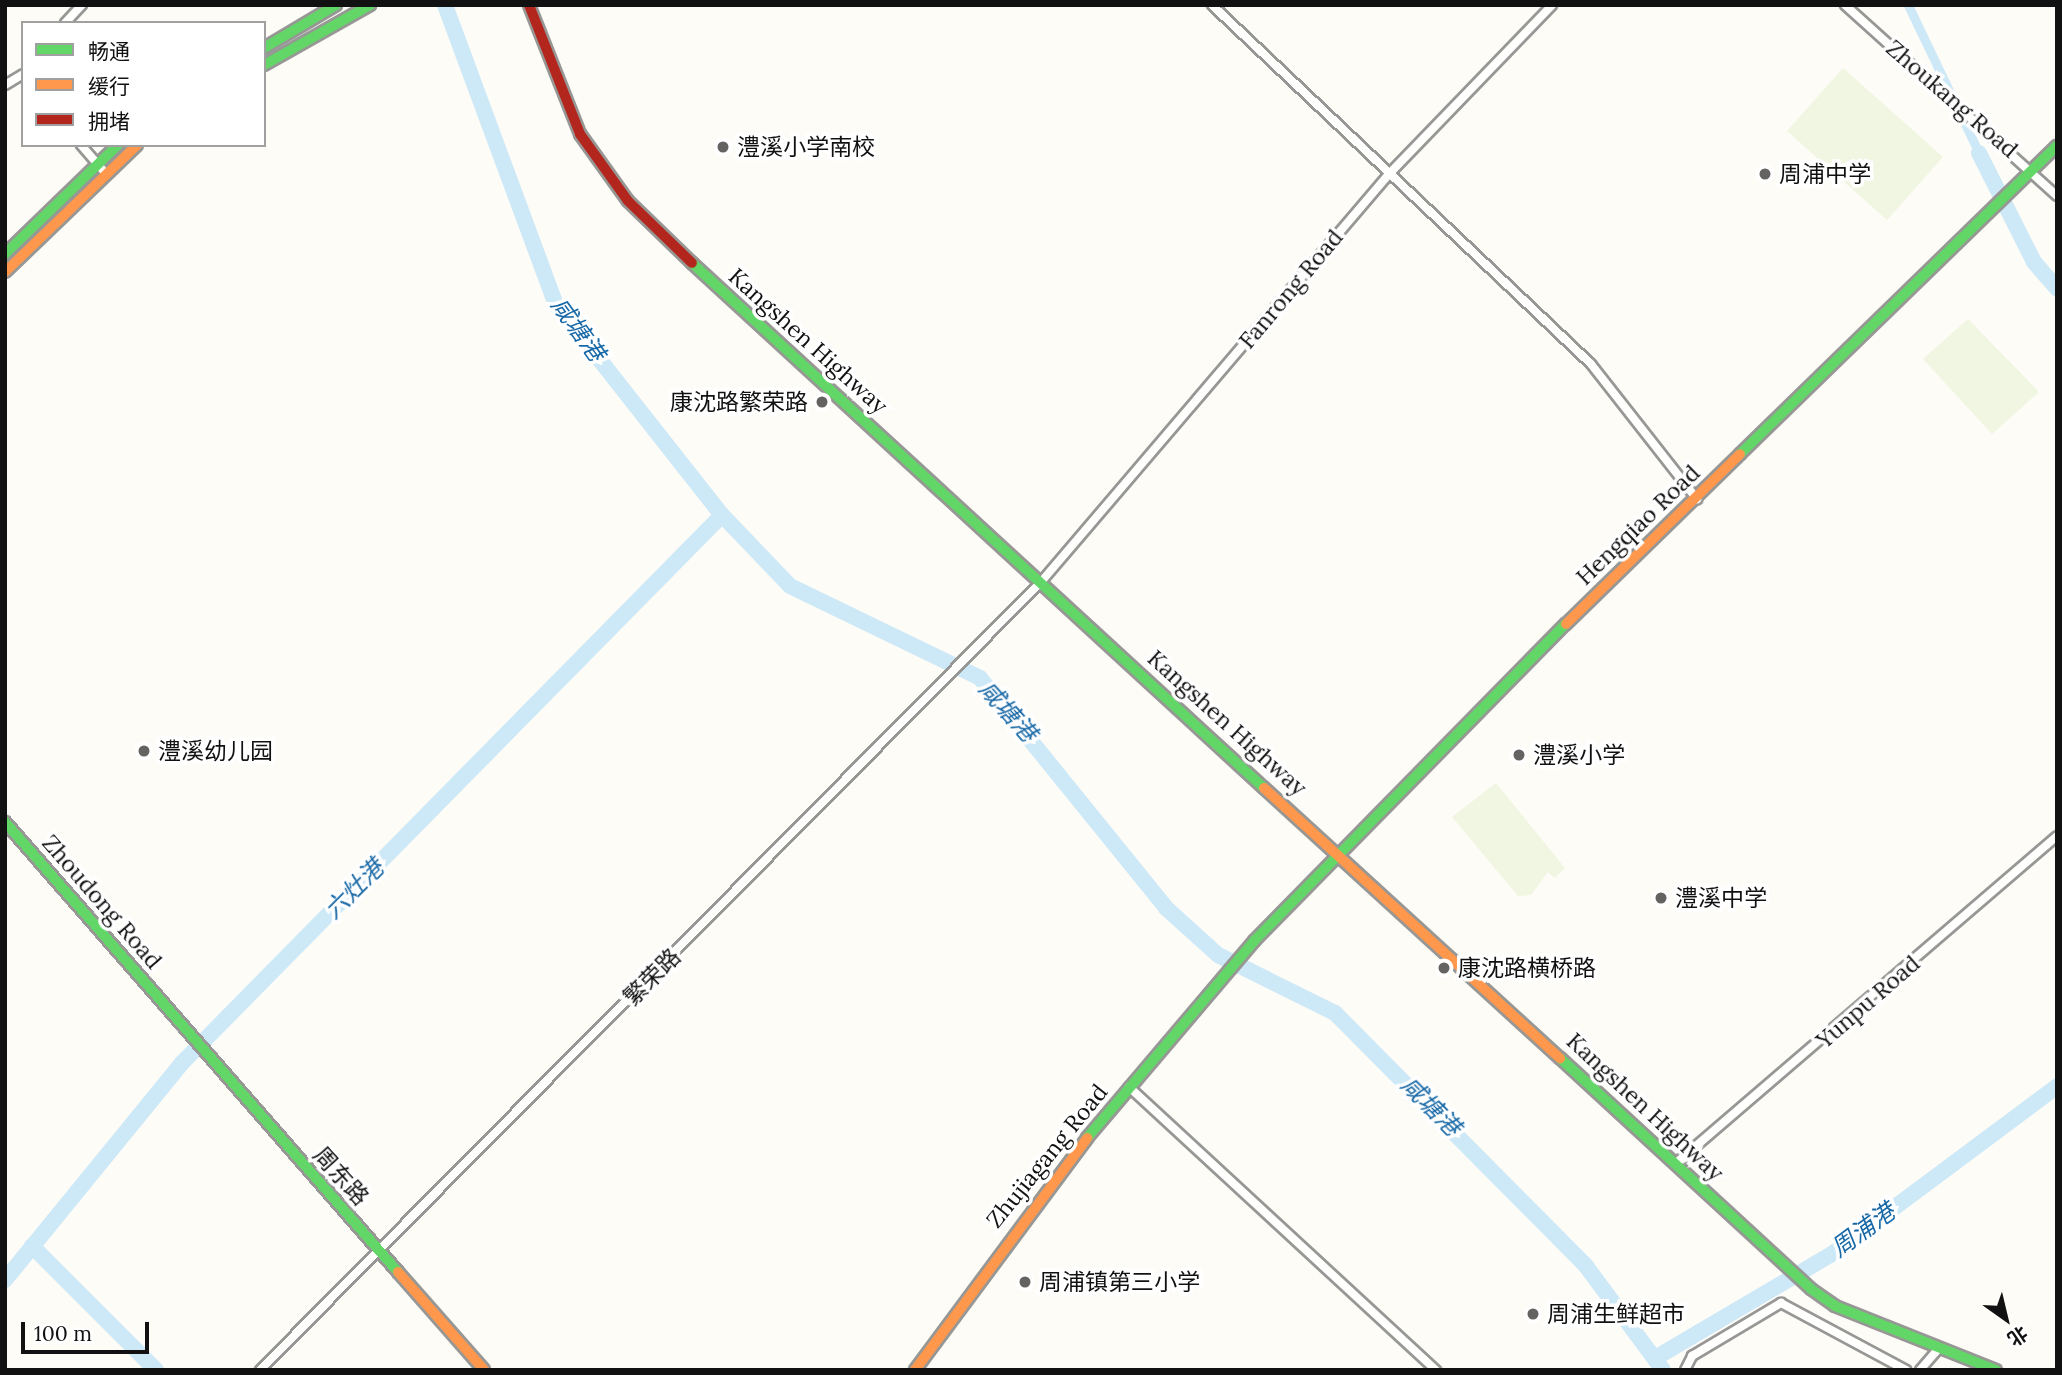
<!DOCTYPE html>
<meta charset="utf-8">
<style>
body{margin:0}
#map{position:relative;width:2062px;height:1375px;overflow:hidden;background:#fdfcf7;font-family:Lora,"Noto Sans SC",serif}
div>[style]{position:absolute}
.pitch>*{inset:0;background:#f0f6e1}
.canal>*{height:9px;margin:-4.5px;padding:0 4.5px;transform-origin:4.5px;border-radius:4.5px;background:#cde8f7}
.river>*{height:16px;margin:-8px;padding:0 8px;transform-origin:8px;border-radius:8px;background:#cde8f7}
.roads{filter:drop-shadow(2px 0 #979795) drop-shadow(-2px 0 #979795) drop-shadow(0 2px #979795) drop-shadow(0 -2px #979795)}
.street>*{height:8px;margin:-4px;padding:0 4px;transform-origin:4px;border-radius:4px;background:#fffffe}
.fast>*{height:10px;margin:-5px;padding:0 5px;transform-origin:5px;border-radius:5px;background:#63d668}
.slow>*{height:10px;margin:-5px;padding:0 5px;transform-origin:5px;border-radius:5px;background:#ff974d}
.jam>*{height:10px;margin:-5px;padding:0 5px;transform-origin:5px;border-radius:5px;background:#b3261e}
.dots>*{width:19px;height:19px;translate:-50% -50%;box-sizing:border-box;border:4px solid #fff;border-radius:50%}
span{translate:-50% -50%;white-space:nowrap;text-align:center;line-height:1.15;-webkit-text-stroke:7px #fff;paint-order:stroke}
.street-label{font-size:23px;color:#111}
.poi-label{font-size:23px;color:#111}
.left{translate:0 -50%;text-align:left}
.right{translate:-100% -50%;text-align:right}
.water-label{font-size:24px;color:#1768a6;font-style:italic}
.frame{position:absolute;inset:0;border:7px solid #111;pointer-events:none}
.legend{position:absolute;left:21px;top:21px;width:245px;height:126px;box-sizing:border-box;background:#fff;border:2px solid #a0a0a0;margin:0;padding:9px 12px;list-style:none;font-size:21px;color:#111}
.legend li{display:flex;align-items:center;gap:14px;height:35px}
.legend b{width:35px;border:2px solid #a0a0a0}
.north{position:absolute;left:1971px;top:1284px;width:70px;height:70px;-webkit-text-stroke:5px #fff;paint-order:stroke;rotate:146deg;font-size:19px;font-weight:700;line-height:28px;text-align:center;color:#111}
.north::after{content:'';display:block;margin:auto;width:24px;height:32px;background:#111;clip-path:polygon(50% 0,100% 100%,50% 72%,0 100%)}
.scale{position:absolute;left:21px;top:1322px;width:128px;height:32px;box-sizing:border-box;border:4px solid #111;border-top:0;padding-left:9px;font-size:21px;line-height:24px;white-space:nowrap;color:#111;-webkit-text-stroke:5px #fff;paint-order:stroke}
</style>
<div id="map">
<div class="pitch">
<i style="clip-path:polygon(1843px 68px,1943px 157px,1887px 220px,1787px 131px)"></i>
<i style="clip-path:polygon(1968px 319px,2039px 392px,1992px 434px,1923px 359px)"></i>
<i style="clip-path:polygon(1496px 783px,1565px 868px,1555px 878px,1548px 872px,1531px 895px,1518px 896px,1452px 817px)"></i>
</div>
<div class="canal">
<i style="left:1908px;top:5px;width:164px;rotate:64.4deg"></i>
</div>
<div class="river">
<i style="left:445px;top:5px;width:318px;rotate:69.7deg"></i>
<i style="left:555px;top:303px;width:270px;rotate:51.8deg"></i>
<i style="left:722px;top:515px;width:98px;rotate:46.2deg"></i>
<i style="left:790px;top:586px;width:211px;rotate:25.8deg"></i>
<i style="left:980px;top:678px;width:296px;rotate:51deg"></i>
<i style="left:1166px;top:908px;width:70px;rotate:42.1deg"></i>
<i style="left:1218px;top:955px;width:131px;rotate:26.4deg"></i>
<i style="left:1335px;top:1013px;width:356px;rotate:45.2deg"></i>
<i style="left:1586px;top:1266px;width:129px;rotate:53.5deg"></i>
<i style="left:1979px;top:153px;width:122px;rotate:63.2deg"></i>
<i style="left:2034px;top:262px;width:35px;rotate:49deg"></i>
<i style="left:32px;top:1246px;width:175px;rotate:45deg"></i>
<i style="left:5px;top:1280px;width:280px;rotate:-50.8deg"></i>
<i style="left:182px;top:1063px;width:769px;rotate:-45.42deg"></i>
<i style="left:1657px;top:1357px;width:203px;rotate:-30.5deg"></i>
<i style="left:1832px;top:1254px;width:281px;rotate:-36.7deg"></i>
</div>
<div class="roads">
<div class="street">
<i style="left:1212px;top:5px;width:522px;rotate:43.45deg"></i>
<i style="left:1591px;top:364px;width:172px;rotate:51.9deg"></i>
<i style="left:1845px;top:5px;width:285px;rotate:42deg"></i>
<i style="left:65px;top:23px;width:25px;rotate:-47deg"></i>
<i style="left:5px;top:85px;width:21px;rotate:-31deg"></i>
<i style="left:81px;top:145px;width:38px;rotate:49deg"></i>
<i style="left:1129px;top:1087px;width:418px;rotate:42.7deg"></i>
<i style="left:1675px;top:1164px;width:503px;rotate:-40.65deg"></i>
<i style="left:260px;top:1370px;width:1109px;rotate:-45.26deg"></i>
<i style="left:1041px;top:582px;width:538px;rotate:-49.53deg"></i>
<i style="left:1390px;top:173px;width:233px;rotate:-46deg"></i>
<i style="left:1685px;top:1370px;width:16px;rotate:-63deg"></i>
<i style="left:1692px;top:1356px;width:104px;rotate:-30.8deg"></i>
<i style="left:1781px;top:1303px;width:142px;rotate:28.2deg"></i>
<i style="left:1920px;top:1370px;width:29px;rotate:-49deg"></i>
</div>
<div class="fast">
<i style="left:264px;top:48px;width:84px;rotate:-30.8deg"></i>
<i style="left:264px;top:65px;width:122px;rotate:-29.5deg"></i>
<i style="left:5px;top:254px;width:157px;rotate:-44deg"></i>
<i style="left:692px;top:263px;width:776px;rotate:42.55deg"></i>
<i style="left:1740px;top:454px;width:442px;rotate:-44.2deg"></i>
<i style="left:5px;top:822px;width:597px;rotate:48.87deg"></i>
<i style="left:1560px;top:1058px;width:341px;rotate:42.6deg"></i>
<i style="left:1811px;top:1289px;width:29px;rotate:35deg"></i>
<i style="left:1835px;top:1306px;width:173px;rotate:21.7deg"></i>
<i style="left:1087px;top:1138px;width:258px;rotate:-49.7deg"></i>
<i style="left:1254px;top:941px;width:445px;rotate:-45.5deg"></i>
</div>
<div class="slow">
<i style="left:5px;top:272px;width:183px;rotate:-43.9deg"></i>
<i style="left:1566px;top:624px;width:243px;rotate:-44.3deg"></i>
<i style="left:1264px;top:788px;width:401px;rotate:42.4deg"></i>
<i style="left:398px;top:1272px;width:130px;rotate:48.7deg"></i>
<i style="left:915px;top:1370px;width:289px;rotate:-53.4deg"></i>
</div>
<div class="jam">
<i style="left:529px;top:5px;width:139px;rotate:68.4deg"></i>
<i style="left:580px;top:134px;width:82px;rotate:54.4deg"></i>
<i style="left:628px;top:201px;width:89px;rotate:44.1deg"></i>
</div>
</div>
<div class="dots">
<i style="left:723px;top:147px;background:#646362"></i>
<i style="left:1765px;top:174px;background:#646362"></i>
<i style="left:822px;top:402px;background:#646362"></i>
<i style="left:144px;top:751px;background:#646362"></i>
<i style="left:1519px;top:755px;background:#646362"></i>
<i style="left:1661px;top:898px;background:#646362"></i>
<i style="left:1444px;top:968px;background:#646362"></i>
<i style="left:1025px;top:1282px;background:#646362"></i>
<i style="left:1533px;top:1314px;background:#646362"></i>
</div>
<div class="street-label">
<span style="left:1952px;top:99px;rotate:41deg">Zhoukang Road</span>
<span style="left:1291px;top:289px;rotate:-50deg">Fanrong Road</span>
<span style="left:808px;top:341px;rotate:42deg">Kangshen Highway</span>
<span style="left:1638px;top:525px;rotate:-44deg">Hengqiao Road</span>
<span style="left:1227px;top:723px;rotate:42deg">Kangshen Highway</span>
<span style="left:102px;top:902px;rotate:49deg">Zhoudong Road</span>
<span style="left:652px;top:977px;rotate:-45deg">繁荣路</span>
<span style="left:1868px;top:1002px;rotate:-41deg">Yunpu Road</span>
<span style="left:1645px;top:1107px;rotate:43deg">Kangshen Highway</span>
<span style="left:1047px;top:1156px;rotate:-51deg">Zhujiagang Road</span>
<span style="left:341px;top:1176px;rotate:48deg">周东路</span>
</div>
<div class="poi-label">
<span class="left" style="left:737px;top:147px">澧溪小学南校</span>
<span class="left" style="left:1779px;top:174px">周浦中学</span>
<span class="right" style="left:808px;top:402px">康沈路繁荣路</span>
<span class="left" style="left:158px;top:751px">澧溪幼儿园</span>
<span class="left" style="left:1533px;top:755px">澧溪小学</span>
<span class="left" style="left:1675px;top:898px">澧溪中学</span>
<span class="left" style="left:1458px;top:968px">康沈路横桥路</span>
<span class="left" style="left:1039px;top:1282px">周浦镇第三小学</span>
<span class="left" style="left:1547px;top:1314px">周浦生鲜超市</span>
</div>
<div class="water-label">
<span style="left:578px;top:329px;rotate:54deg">咸塘港</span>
<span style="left:1008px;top:711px;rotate:48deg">咸塘港</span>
<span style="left:354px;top:889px;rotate:-45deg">六灶港</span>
<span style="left:1431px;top:1106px;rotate:45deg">咸塘港</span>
<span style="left:1863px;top:1230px;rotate:-36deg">周浦港</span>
</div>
<div class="frame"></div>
<ul class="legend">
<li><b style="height:9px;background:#63d668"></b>畅通</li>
<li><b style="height:9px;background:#ff974d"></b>缓行</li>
<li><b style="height:9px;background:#b3261e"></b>拥堵</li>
</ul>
<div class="north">北</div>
<div class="scale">100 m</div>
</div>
